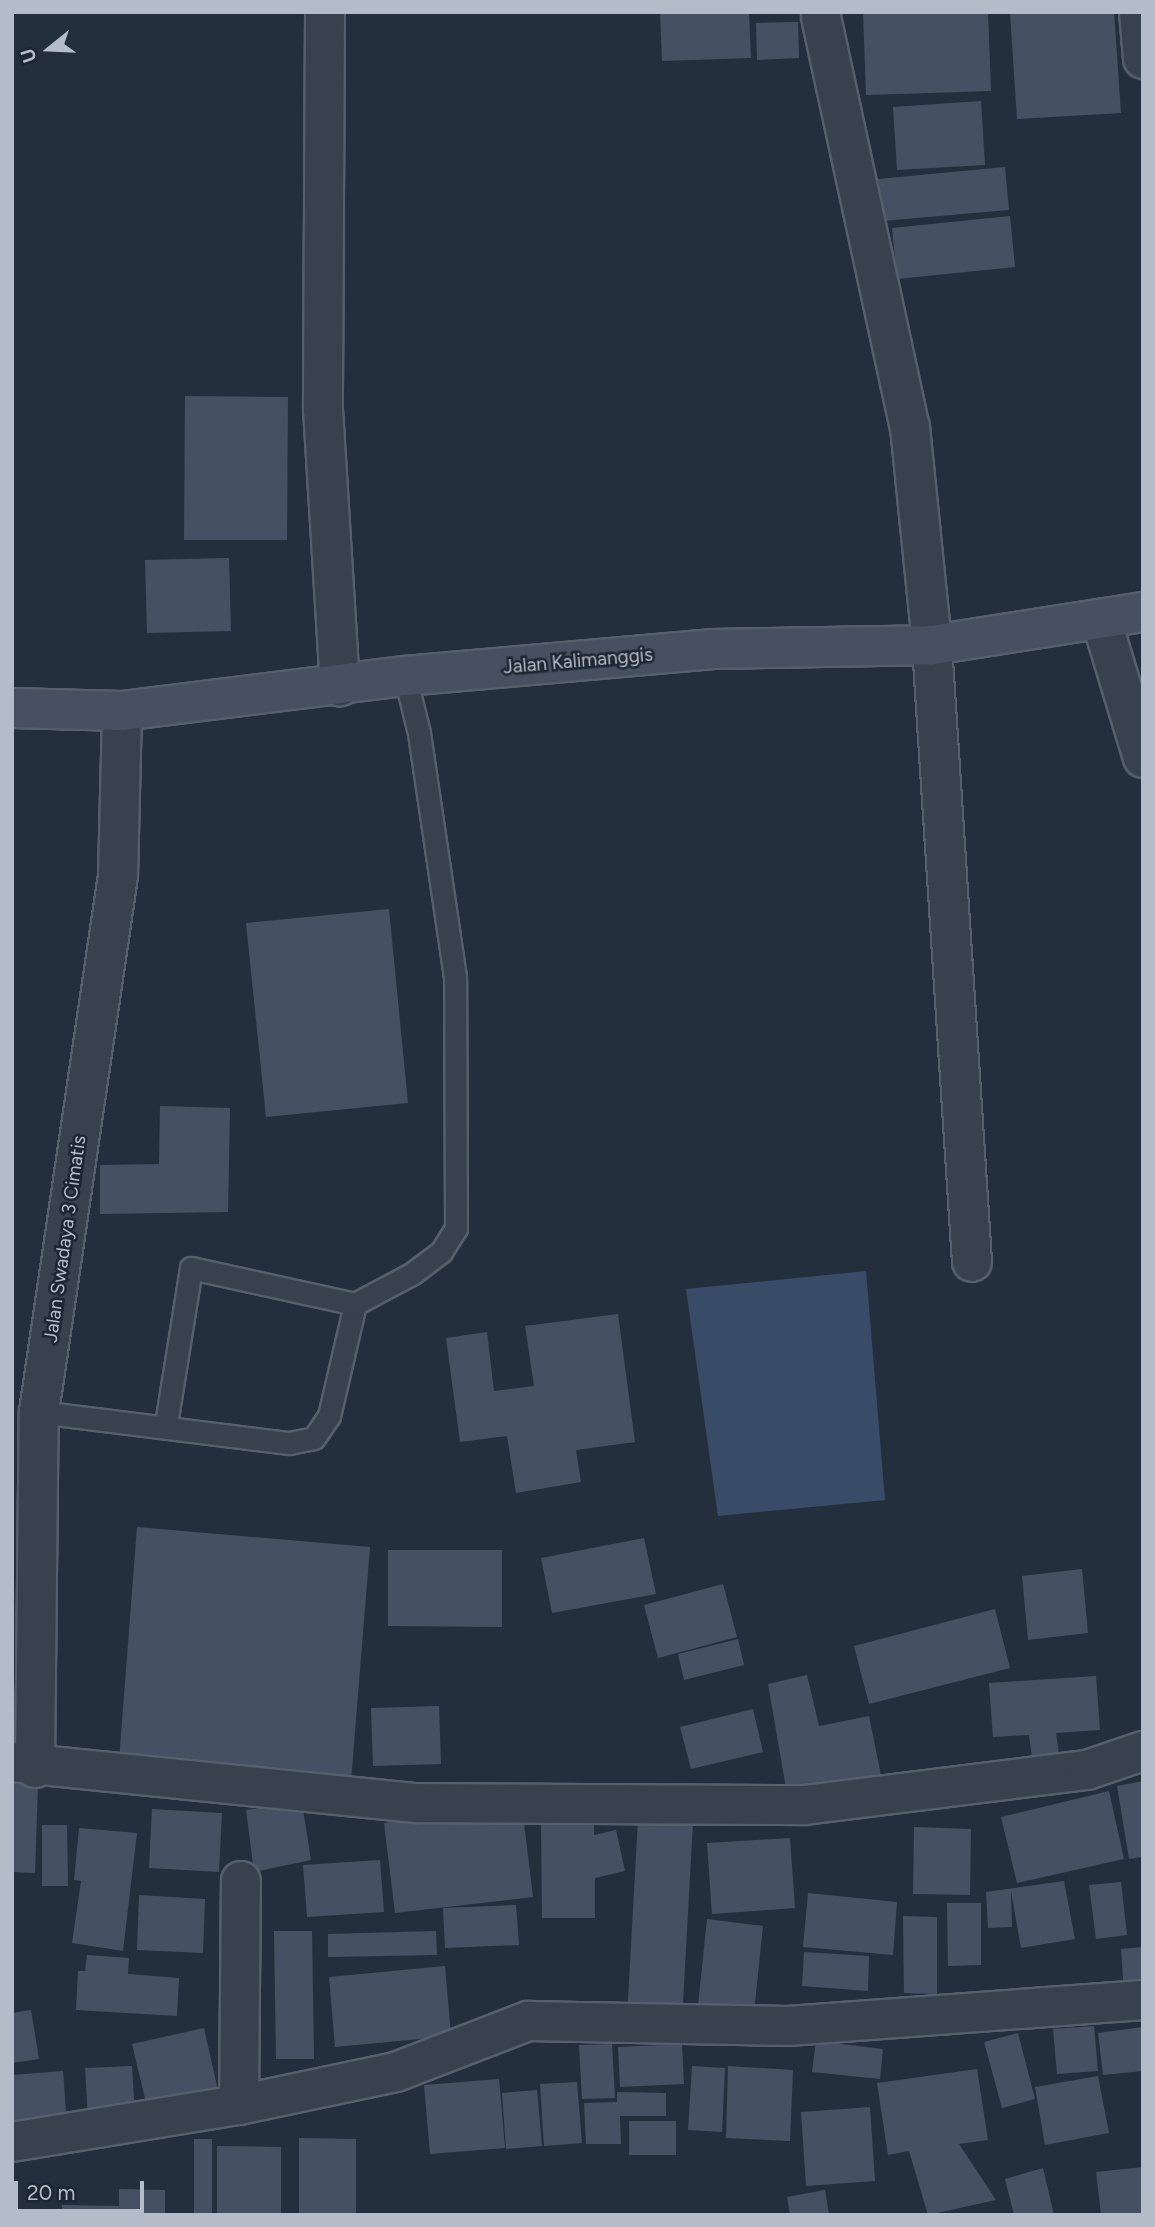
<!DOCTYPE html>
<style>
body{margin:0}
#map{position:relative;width:1155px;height:2227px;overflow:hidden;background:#242f3e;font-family:Figtree,sans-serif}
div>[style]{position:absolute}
.water>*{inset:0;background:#394c67}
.building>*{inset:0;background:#455162}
.roads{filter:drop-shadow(2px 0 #565f6c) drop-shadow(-2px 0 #565f6c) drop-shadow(0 2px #565f6c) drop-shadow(0 -2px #565f6c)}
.service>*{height:21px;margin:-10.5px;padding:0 10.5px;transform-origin:10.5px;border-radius:10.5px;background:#38414e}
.minor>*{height:38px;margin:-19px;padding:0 19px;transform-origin:19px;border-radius:19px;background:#38414e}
.secondary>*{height:38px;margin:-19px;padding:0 19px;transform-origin:19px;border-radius:19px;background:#465061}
span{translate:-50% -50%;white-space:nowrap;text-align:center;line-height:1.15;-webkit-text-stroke:5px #1d2633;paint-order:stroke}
.street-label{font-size:19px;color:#b4bcc9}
.frame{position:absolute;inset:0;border:14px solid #b4bcc9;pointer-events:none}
.north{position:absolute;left:14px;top:14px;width:70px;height:70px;-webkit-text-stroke:5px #1d2633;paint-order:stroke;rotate:252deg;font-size:19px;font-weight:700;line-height:28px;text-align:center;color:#b4bcc9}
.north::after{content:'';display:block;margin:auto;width:24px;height:32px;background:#b4bcc9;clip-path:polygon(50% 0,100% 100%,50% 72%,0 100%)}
.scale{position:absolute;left:14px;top:2181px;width:130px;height:32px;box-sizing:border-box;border:4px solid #b4bcc9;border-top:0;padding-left:9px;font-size:21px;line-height:24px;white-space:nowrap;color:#b4bcc9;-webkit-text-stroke:5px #1d2633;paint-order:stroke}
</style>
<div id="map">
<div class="water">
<i style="clip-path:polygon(866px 1271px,885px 1500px,718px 1516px,686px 1289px)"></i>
</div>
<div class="building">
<i style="clip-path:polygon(660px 12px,749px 12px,751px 58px,662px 61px)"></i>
<i style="clip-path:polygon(863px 12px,988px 12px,991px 91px,866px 95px)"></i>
<i style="clip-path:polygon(1010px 12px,1114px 12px,1121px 113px,1017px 119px)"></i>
<i style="clip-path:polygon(798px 22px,799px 58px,757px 60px,756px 23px)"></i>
<i style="clip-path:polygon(981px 101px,985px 165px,897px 170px,893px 107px)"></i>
<i style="clip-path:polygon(1005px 167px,1009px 210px,882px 221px,878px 179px)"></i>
<i style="clip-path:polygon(1010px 216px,1015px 267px,897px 279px,892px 228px)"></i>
<i style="clip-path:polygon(185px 396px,288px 397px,287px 540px,184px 540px)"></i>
<i style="clip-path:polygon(229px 558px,231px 631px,147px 633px,145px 560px)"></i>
<i style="clip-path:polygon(389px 909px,408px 1103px,266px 1117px,246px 923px)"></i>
<i style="clip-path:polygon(160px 1106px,230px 1108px,228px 1212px,100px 1214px,100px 1165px,159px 1164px)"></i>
<i style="clip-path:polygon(618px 1314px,635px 1442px,576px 1450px,581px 1482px,516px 1493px,507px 1436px,460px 1442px,446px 1338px,487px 1332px,494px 1391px,534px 1386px,525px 1326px)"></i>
<i style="clip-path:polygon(137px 1527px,370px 1547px,350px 1793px,118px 1773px)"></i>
<i style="clip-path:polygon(644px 1538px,656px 1594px,552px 1613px,541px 1558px)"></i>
<i style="clip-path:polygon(388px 1550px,502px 1550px,502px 1627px,388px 1626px)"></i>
<i style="clip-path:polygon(1082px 1569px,1088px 1633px,1028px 1640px,1022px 1576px)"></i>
<i style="clip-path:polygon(723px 1584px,737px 1637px,658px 1658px,644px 1605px)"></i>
<i style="clip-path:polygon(995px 1609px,1010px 1668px,869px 1704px,854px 1646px)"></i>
<i style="clip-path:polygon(738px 1639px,744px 1665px,684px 1680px,678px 1654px)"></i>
<i style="clip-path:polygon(807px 1675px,819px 1726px,869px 1716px,882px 1780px,788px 1800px,768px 1684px)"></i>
<i style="clip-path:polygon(1096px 1676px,1100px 1730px,1056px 1733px,1060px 1760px,1033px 1764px,1029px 1735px,993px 1737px,989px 1683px)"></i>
<i style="clip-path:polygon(439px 1706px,441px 1764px,373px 1766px,371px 1708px)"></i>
<i style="clip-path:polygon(753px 1709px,763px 1752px,691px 1769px,680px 1727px)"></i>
<i style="clip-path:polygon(1143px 1781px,1143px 1857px,1129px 1859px,1117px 1786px)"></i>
<i style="clip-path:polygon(12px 1783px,38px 1784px,35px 1873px,12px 1872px)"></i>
<i style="clip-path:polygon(1109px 1791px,1124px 1859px,1017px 1883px,1001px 1817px)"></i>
<i style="clip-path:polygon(302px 1803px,311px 1860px,254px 1872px,246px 1810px)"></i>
<i style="clip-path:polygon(522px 1806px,533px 1897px,395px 1913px,384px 1823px)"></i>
<i style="clip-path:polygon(152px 1809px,222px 1813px,219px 1872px,149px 1868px)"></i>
<i style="clip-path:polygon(638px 1819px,693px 1822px,682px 2021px,627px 2018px)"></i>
<i style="clip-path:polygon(541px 1822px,594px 1822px,594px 1835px,616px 1830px,625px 1871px,595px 1878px,595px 1918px,542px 1918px)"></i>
<i style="clip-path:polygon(42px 1825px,67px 1825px,68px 1886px,42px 1886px)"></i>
<i style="clip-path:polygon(914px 1827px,971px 1829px,970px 1895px,913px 1894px)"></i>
<i style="clip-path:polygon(79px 1828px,137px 1833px,123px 1951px,72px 1943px,81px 1881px,74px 1880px)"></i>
<i style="clip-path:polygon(790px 1838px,795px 1908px,712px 1914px,707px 1843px)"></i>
<i style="clip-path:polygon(380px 1860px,384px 1912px,307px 1917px,303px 1865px)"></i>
<i style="clip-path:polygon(1064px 1881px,1075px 1939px,1021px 1948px,1011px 1891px,1012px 1927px,988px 1928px,986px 1892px)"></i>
<i style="clip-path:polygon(1121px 1882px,1127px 1935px,1096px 1939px,1089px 1885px)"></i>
<i style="clip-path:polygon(808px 1893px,897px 1902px,893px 1955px,803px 1947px)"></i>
<i style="clip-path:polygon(139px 1895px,205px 1899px,203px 1953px,137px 1950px)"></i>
<i style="clip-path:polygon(947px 1903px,981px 1903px,981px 1965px,948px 1966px)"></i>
<i style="clip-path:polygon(516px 1905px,519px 1945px,445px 1948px,443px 1908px)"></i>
<i style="clip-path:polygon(903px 1916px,937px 1917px,937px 1994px,904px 1993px)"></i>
<i style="clip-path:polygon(707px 1919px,763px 1926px,753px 2022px,697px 2015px)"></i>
<i style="clip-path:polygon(274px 1931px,312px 1931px,314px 2059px,276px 2059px)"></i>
<i style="clip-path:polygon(436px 1931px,437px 1955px,328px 1957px,328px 1934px)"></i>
<i style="clip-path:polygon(1143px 1947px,1143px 1991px,1124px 1992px,1121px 1949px)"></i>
<i style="clip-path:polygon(804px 1952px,869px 1956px,868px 1991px,802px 1986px)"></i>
<i style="clip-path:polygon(87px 1955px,129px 1958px,128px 1974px,179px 1978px,177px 2016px,76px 2010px,78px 1971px,85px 1971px)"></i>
<i style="clip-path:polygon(445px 1966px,451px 2036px,335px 2047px,329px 1977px)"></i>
<i style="clip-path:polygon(31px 2010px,39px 2059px,12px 2063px,12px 2013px)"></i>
<i style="clip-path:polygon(1094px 2026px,1098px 2071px,1057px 2074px,1053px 2029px)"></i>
<i style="clip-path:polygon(1143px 2027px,1143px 2071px,1103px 2075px,1098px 2033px)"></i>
<i style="clip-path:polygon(204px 2028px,219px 2095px,148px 2111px,132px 2044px)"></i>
<i style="clip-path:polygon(1018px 2033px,1035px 2099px,1002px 2108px,984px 2042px)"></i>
<i style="clip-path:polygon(816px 2041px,883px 2049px,880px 2079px,812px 2072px)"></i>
<i style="clip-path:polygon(612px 2044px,615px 2098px,582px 2099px,579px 2045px)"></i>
<i style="clip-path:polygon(682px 2044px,684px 2084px,620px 2087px,618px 2047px)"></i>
<i style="clip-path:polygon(132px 2066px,135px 2116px,88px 2118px,85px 2068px)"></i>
<i style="clip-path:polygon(692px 2066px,725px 2068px,722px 2132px,688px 2130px)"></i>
<i style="clip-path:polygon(728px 2066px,793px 2070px,790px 2141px,726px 2138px)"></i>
<i style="clip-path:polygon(977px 2069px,988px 2140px,959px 2144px,996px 2200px,928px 2215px,909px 2151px,888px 2155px,877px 2083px)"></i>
<i style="clip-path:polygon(63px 2071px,67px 2127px,12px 2132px,12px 2075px)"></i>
<i style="clip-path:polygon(1098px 2076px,1109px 2133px,1045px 2145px,1035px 2087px)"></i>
<i style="clip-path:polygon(499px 2079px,505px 2148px,430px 2154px,424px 2085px)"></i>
<i style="clip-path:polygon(577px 2082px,582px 2143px,544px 2146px,540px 2084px)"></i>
<i style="clip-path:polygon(537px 2090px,542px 2146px,506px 2149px,502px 2093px)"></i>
<i style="clip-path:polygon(617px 2092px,666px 2093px,666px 2116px,620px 2116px,621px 2144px,586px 2144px,584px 2103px,617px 2102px)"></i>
<i style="clip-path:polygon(870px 2107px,875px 2181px,806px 2186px,801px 2112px)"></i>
<i style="clip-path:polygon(629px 2121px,676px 2121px,676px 2155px,629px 2155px)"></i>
<i style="clip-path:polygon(299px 2138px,356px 2139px,356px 2215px,299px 2215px)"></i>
<i style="clip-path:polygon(194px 2139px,212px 2139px,212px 2215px,194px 2215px)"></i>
<i style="clip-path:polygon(217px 2146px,281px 2147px,281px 2215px,217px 2215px)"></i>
<i style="clip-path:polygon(1143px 2167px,1143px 2215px,1101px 2215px,1096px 2172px)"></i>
<i style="clip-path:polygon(1043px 2168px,1054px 2215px,1014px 2215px,1005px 2179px)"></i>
<i style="clip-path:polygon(119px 2189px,165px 2190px,165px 2215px,62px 2215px,62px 2205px,119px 2206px)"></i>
<i style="clip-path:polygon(825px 2190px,829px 2215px,790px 2215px,787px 2197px)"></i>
</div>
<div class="roads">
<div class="service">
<i style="left:39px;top:1412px;width:252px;rotate:7.1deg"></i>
<i style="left:289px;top:1443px;width:25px;rotate:-11deg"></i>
<i style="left:314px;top:1438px;width:27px;rotate:-56deg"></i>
<i style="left:329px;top:1416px;width:115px;rotate:-76.9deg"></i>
<i style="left:166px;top:1424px;width:158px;rotate:-80.9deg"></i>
<i style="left:191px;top:1268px;width:168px;rotate:12.4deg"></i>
<i style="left:355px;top:1304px;width:66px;rotate:-28.1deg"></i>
<i style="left:413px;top:1273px;width:35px;rotate:-37deg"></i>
<i style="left:441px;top:1252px;width:28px;rotate:-58deg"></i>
<i style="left:456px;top:1228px;width:251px;rotate:-90.2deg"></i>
<i style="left:455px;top:977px;width:247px;rotate:-98.4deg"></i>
<i style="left:419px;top:733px;width:59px;rotate:-103.8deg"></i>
</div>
<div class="minor">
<i style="left:325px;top:12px;width:397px;rotate:90.3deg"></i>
<i style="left:323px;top:409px;width:278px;rotate:86.5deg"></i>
<i style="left:1139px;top:12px;width:47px;rotate:85.1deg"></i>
<i style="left:821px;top:17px;width:420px;rotate:77.8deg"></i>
<i style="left:910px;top:427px;width:219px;rotate:84.2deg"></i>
<i style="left:932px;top:645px;width:618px;rotate:86.29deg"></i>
<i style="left:1101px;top:619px;width:145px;rotate:73.2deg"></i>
<i style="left:12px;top:1762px;width:407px;rotate:5.8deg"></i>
<i style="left:417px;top:1803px;width:388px;rotate:0.3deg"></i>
<i style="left:805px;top:1805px;width:284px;rotate:-7.1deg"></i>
<i style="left:1087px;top:1770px;width:59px;rotate:-18.7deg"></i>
<i style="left:35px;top:1768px;width:356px;rotate:-89.4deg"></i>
<i style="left:39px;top:1412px;width:542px;rotate:-81.62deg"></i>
<i style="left:118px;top:876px;width:165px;rotate:-88.6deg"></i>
<i style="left:239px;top:2105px;width:224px;rotate:-89.5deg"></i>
<i style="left:12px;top:2142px;width:230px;rotate:-9.3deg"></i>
<i style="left:239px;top:2105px;width:160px;rotate:-11.9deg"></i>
<i style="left:396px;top:2072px;width:142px;rotate:-21.1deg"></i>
<i style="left:528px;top:2021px;width:260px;rotate:1.1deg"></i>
<i style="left:788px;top:2026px;width:356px;rotate:-4.2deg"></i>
</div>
<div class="secondary">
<i style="left:12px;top:708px;width:110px;rotate:1.6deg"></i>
<i style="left:122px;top:711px;width:285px;rotate:-7.1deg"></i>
<i style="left:405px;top:676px;width:307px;rotate:-5deg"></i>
<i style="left:711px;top:649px;width:221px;rotate:-1deg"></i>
<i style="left:932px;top:645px;width:214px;rotate:-8.9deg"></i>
</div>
</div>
<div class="street-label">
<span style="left:578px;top:661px;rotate:-5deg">Jalan Kalimanggis</span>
<span style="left:65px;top:1239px;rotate:-82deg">Jalan Swadaya 3 Cimatis</span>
</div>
<div class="frame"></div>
<div class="north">U</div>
<div class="scale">20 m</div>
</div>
